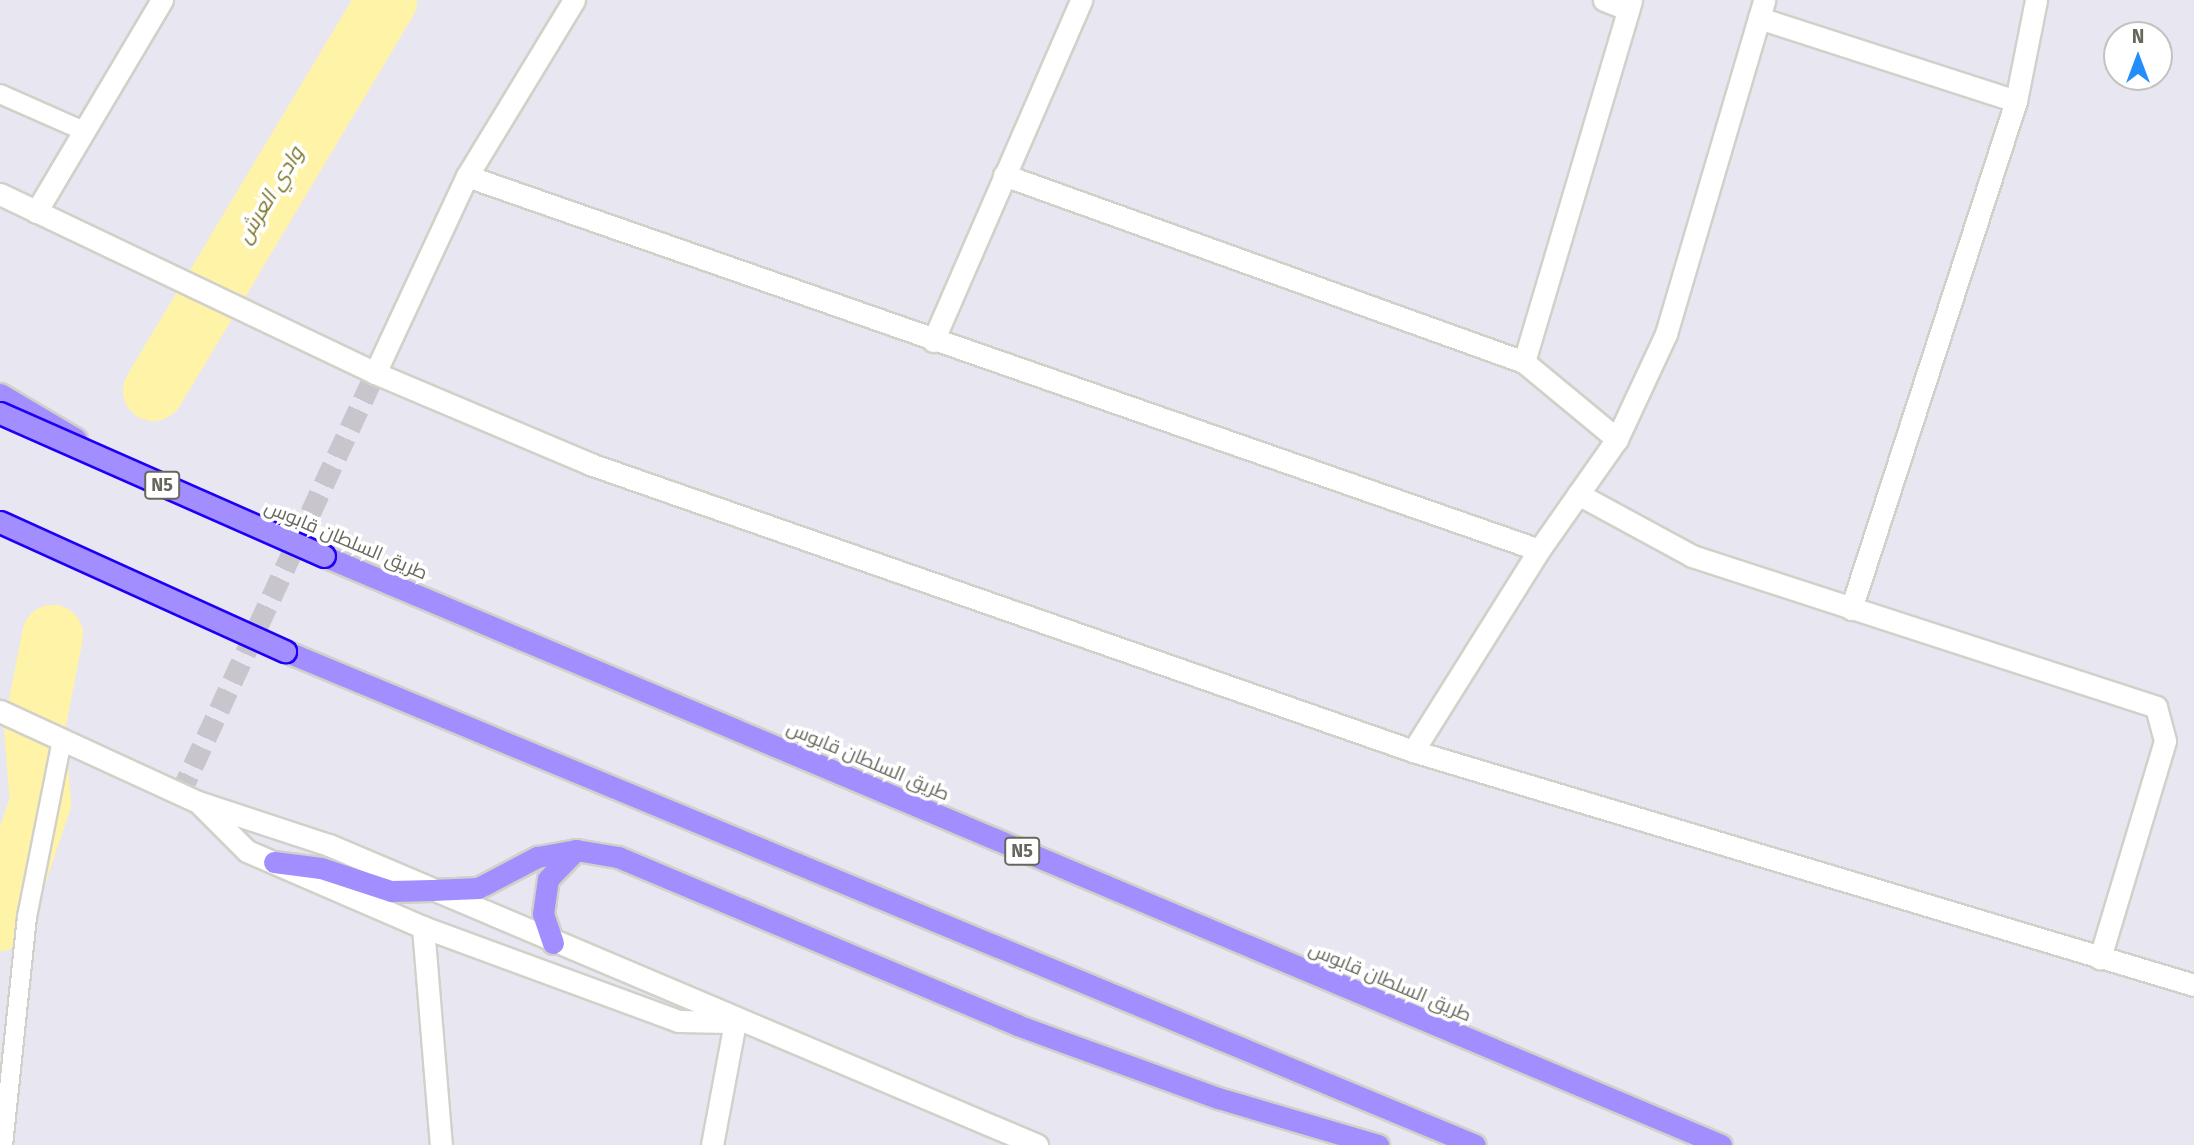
<!DOCTYPE html>
<meta charset="utf-8">
<style>
body{margin:0}
#map{position:relative;width:2194px;height:1145px;overflow:hidden;background:#e8e6f1;font-family:"Fira Sans",Cairo,sans-serif}
div>[style]{position:absolute}
.river>*{height:61px;margin:-30.5px;padding:0 30.5px;transform-origin:30.5px;border-radius:30.5px;background:#fff3a7}
.secondary-tunnel>*{height:21px;margin-top:-10.5px;transform-origin:0;background:repeating-linear-gradient(90deg,#c8c6cc 0 21px,transparent 0 31px)}
.roads{filter:drop-shadow(2px 0 #d1d1c9) drop-shadow(-2px 0 #d1d1c9) drop-shadow(0 2px #d1d1c9) drop-shadow(0 -2px #d1d1c9)}
.lane>*{height:18px;margin:-9px;padding:0 9px;transform-origin:9px;border-radius:9px;background:#fff}
.street>*{height:21px;margin:-10.5px;padding:0 10.5px;transform-origin:10.5px;border-radius:10.5px;background:#fff}
.secondary>*{height:21px;margin:-10.5px;padding:0 10.5px;transform-origin:10.5px;border-radius:10.5px;background:#fff}
.highway>*{height:21px;margin:-10.5px;padding:0 10.5px;transform-origin:10.5px;border-radius:10.5px;background:#a28eff}
.bridges{filter:drop-shadow(2px 0 #1d00f6) drop-shadow(-2px 0 #1d00f6) drop-shadow(0 2px #1d00f6) drop-shadow(0 -2px #1d00f6)}
.highway-bridge>*{height:21px;margin:-10.5px;padding:0 10.5px;transform-origin:10.5px;border-radius:10.5px;background:#a28eff}
span{translate:-50% -50%;white-space:nowrap;text-align:center;line-height:1.15;-webkit-text-stroke:7px #fff;paint-order:stroke}
.shield-label span{padding:2px 5px;background:#fff;border:2px solid;border-radius:5px;-webkit-text-stroke-width:0}
.shield-label{font-size:18px;color:#67675d;font-weight:700}
.street-label{font-size:19px;color:#67675d}
.water-label{font-size:21px;color:#7a752a;font-style:italic}
.north{position:absolute;left:2103px;top:21px;width:70px;height:70px;box-sizing:border-box;background:#fff;border:2px solid #c2c2be;border-radius:50%;rotate:0deg;font-size:19px;font-weight:700;line-height:28px;text-align:center;color:#67675d}
.north::after{content:'';display:block;margin:auto;width:24px;height:32px;background:#238df9;clip-path:polygon(50% 0,100% 100%,50% 72%,0 100%)}
</style>
<div id="map">
<div class="river">
<i style="left:153px;top:390px;width:454px;rotate:-59.1deg"></i>
<i style="left:0;top:920px;width:125px;rotate:-71.3deg"></i>
<i style="left:40px;top:802px;width:75px;rotate:-94.6deg"></i>
<i style="left:34px;top:727px;width:94px;rotate:-78.9deg"></i>
</div>
<div class="secondary-tunnel">
<i style="left:180px;top:794px;width:464px;rotate:-65.1deg"></i>
</div>
<div class="roads">
<div class="lane">
<i style="left:0;top:94px;width:92px;rotate:23.8deg"></i>
<i style="left:3px;top:1145px;width:229px;rotate:-84deg"></i>
<i style="left:27px;top:917px;width:180px;rotate:-78.8deg"></i>
</div>
<div class="street">
<i style="left:1604px;top:0;width:26px;rotate:21deg"></i>
<i style="left:1759px;top:18px;width:270px;rotate:17.9deg"></i>
<i style="left:1004px;top:175px;width:553px;rotate:19.78deg"></i>
<i style="left:1524px;top:362px;width:121px;rotate:39.6deg"></i>
<i style="left:467px;top:176px;width:1135px;rotate:19.23deg"></i>
<i style="left:36px;top:212px;width:247px;rotate:-59.3deg"></i>
<i style="left:933px;top:341px;width:372px;rotate:-66.5deg"></i>
<i style="left:1524px;top:362px;width:377px;rotate:-73.5deg"></i>
<i style="left:375px;top:373px;width:217px;rotate:-65deg"></i>
<i style="left:467px;top:176px;width:206px;rotate:-58.7deg"></i>
<i style="left:1578px;top:494px;width:130px;rotate:28.5deg"></i>
<i style="left:1692px;top:556px;width:488px;rotate:18deg"></i>
<i style="left:2156px;top:707px;width:35px;rotate:75deg"></i>
<i style="left:2165px;top:741px;width:227px;rotate:106.7deg"></i>
<i style="left:1851px;top:609px;width:534px;rotate:-72.01deg"></i>
<i style="left:2016px;top:101px;width:103px;rotate:-78.8deg"></i>
<i style="left:1413px;top:751px;width:237px;rotate:-57.9deg"></i>
<i style="left:1539px;top:550px;width:136px;rotate:-54.9deg"></i>
<i style="left:1617px;top:439px;width:116px;rotate:-65deg"></i>
<i style="left:1666px;top:334px;width:348px;rotate:-73.6deg"></i>
<i style="left:423px;top:927px;width:219px;rotate:85.3deg"></i>
<i style="left:712px;top:1145px;width:125px;rotate:-79.4deg"></i>
</div>
<div class="secondary">
<i style="left:0;top:194px;width:416px;rotate:25.5deg"></i>
<i style="left:375px;top:373px;width:233px;rotate:22.9deg"></i>
<i style="left:590px;top:464px;width:872px;rotate:19.22deg"></i>
<i style="left:1413px;top:751px;width:815px;rotate:16.68deg"></i>
<i style="left:0;top:711px;width:218px;rotate:24.7deg"></i>
<i style="left:198px;top:802px;width:138px;rotate:18.2deg"></i>
<i style="left:329px;top:845px;width:769px;rotate:22.96deg"></i>
<i style="left:201px;top:805px;width:65px;rotate:45deg"></i>
<i style="left:247px;top:851px;width:192px;rotate:23.4deg"></i>
<i style="left:423px;top:927px;width:272px;rotate:20.2deg"></i>
<i style="left:678px;top:1021px;width:52px;rotate:1.1deg"></i>
</div>
<div class="highway">
<i style="left:0;top:394px;width:88px;rotate:30.6deg"></i>
<i style="left:324px;top:556px;width:1516px;rotate:22.86deg"></i>
<i style="left:285px;top:651px;width:1288px;rotate:22.54deg"></i>
<i style="left:274px;top:862px;width:47px;rotate:7.3deg"></i>
<i style="left:321px;top:868px;width:74px;rotate:18.2deg"></i>
<i style="left:391px;top:891px;width:41px;rotate:-1.4deg"></i>
<i style="left:432px;top:890px;width:46px;rotate:-2.5deg"></i>
<i style="left:478px;top:888px;width:67px;rotate:-27.7deg"></i>
<i style="left:537px;top:857px;width:40px;rotate:-10deg"></i>
<i style="left:553px;top:943px;width:31px;rotate:-109deg"></i>
<i style="left:543px;top:914px;width:35px;rotate:-82deg"></i>
<i style="left:548px;top:879px;width:40px;rotate:-46deg"></i>
<i style="left:576px;top:850px;width:43px;rotate:9.5deg"></i>
<i style="left:618px;top:857px;width:433px;rotate:22.8deg"></i>
<i style="left:1017px;top:1025px;width:214px;rotate:20deg"></i>
<i style="left:1218px;top:1098px;width:167px;rotate:16.4deg"></i>
</div>
</div>
<div class="bridges">
<div class="highway-bridge">
<i style="left:0;top:413px;width:354px;rotate:23.8deg"></i>
<i style="left:0;top:522px;width:313px;rotate:24.4deg"></i>
</div>
</div>
<div class="shield-label">
<span style="left:162px;top:485px">N5</span>
<span style="left:1022px;top:851px">N5</span>
</div>
<div class="street-label">
<span style="left:346px;top:540px;rotate:23deg">طريق السلطان قابوس</span>
<span style="left:868px;top:761px;rotate:23deg">طريق السلطان قابوس</span>
<span style="left:1390px;top:982px;rotate:23deg">طريق السلطان قابوس</span>
</div>
<div class="water-label">
<span style="left:270px;top:195px;rotate:-59deg">وادي العرش</span>
</div>
<div class="north">N</div>
</div>
